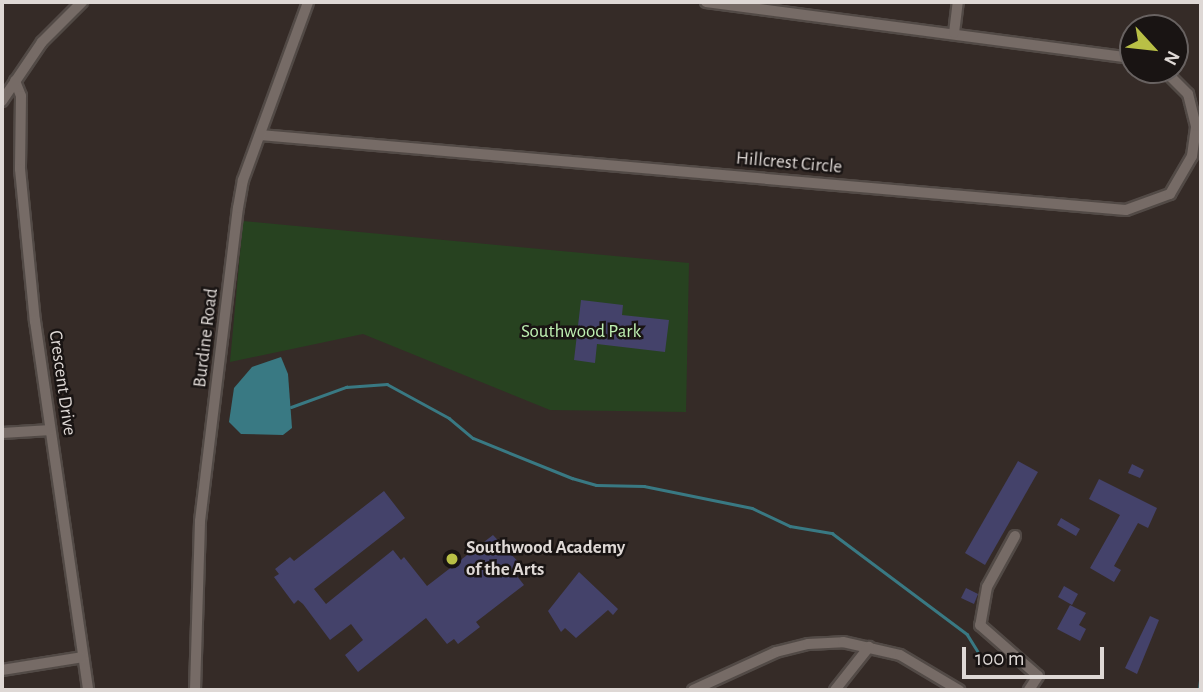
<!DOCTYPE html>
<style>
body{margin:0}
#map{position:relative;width:1203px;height:692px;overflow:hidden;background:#352b27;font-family:"Alegreya Sans",sans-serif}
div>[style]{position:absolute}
.green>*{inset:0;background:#274220}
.water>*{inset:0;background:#397983}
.stream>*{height:2.5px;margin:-1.25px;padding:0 1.25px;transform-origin:1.25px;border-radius:1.25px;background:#397983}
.building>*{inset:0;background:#44426a}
.roads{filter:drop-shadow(2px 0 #524a46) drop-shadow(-2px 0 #524a46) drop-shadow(0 2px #524a46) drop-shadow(0 -2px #524a46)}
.minor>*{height:10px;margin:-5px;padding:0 5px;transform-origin:5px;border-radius:5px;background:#766b66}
.dots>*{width:19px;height:19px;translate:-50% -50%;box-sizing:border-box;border:4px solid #191413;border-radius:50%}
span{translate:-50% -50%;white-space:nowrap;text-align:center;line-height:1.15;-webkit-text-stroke:5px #191413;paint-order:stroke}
.street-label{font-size:19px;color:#ded8d5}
.park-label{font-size:19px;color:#bef0b2}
.poi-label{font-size:19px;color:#ded8d5;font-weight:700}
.left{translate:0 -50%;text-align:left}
.frame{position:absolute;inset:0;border:4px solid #ded8d5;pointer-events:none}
.north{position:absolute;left:1119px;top:14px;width:70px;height:70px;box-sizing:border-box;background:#191413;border:2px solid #686261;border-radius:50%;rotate:117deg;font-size:19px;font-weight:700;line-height:28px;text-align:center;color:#ded8d5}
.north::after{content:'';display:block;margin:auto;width:24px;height:32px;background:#b9c046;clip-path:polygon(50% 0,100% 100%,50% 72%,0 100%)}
.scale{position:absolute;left:962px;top:647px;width:142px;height:32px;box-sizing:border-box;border:4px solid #ded8d5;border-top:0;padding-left:9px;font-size:21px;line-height:24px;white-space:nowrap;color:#ded8d5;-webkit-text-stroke:5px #191413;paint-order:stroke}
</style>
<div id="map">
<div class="green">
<i style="clip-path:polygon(243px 221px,689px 263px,686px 412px,550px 410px,363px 334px,230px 362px)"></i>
</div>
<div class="water">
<i style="clip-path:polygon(281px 357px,288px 374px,292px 428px,283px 435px,241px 434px,229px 422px,234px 388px,252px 367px)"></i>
</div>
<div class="stream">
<i style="left:291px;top:407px;width:59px;rotate:-20deg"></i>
<i style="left:346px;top:387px;width:41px;rotate:-4.2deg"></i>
<i style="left:387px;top:384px;width:71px;rotate:28.7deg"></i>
<i style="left:449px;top:418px;width:31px;rotate:40deg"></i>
<i style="left:473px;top:438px;width:107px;rotate:22deg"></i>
<i style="left:572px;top:478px;width:25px;rotate:16deg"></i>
<i style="left:596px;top:485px;width:48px;rotate:1.2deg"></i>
<i style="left:644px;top:486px;width:110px;rotate:11.5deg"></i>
<i style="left:752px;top:508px;width:42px;rotate:25.3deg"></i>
<i style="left:790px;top:526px;width:43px;rotate:9.5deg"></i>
<i style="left:832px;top:533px;width:169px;rotate:36.8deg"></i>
<i style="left:967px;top:634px;width:22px;rotate:58deg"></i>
<i style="left:1201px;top:597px;width:8px;rotate:90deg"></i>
<i style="left:1199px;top:690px;width:19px;rotate:-84deg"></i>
</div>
<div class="building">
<i style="clip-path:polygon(581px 300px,623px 305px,622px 315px,669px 320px,665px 352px,597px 344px,595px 363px,574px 360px)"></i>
<i style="clip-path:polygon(1018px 461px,1038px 472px,985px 565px,965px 553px)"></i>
<i style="clip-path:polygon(1132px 464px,1144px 470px,1140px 478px,1128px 473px)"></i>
<i style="clip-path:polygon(1099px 479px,1157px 508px,1148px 528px,1138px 523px,1114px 566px,1121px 570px,1114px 582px,1090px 568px,1120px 515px,1089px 499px)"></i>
<i style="clip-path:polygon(384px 491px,405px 518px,314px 589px,326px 604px,393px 550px,401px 560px,404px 557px,427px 586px,493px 535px,526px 570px,517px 576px,524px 585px,476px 622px,480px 627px,458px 644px,454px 639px,447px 644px,426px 618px,358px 672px,345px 655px,363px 640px,351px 624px,330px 640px,303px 604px,298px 600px,294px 604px,274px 577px,279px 574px,275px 569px,290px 557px,294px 561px)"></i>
<i style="clip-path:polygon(1061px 518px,1080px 529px,1076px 536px,1057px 525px)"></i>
<i style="clip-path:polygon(579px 572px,618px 609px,613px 615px,608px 610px,576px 638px,565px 628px,561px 632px,548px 611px)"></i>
<i style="clip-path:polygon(1064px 586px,1078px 594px,1072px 605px,1058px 597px)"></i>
<i style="clip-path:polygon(966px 588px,978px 594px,974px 604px,961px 598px)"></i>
<i style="clip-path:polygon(1070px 605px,1086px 613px,1079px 625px,1086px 629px,1080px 641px,1057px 629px)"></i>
<i style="clip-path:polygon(1150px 616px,1159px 620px,1137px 674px,1125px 668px)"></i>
</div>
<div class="roads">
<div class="minor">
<i style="left:706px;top:2px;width:431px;rotate:7.5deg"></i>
<i style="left:954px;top:33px;width:31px;rotate:-83deg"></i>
<i style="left:15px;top:81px;width:16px;rotate:68deg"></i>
<i style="left:21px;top:96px;width:73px;rotate:90.8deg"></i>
<i style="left:20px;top:169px;width:153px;rotate:84.4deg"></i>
<i style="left:35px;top:321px;width:373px;rotate:81.8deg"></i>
<i style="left:2px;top:101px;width:71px;rotate:-55.9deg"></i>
<i style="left:42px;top:42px;width:57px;rotate:-45deg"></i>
<i style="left:260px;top:135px;width:869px;rotate:4.95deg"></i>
<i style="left:1126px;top:210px;width:47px;rotate:-20deg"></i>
<i style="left:1170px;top:194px;width:44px;rotate:-59.9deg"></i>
<i style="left:1192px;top:156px;width:30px;rotate:-82deg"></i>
<i style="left:1196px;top:126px;width:33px;rotate:-104deg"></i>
<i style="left:1188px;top:94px;width:34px;rotate:-135deg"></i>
<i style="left:2px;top:433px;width:48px;rotate:-3.6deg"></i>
<i style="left:1015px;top:536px;width:58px;rotate:118.8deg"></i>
<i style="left:987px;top:587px;width:39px;rotate:100deg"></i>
<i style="left:980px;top:625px;width:77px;rotate:41.3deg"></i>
<i style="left:1038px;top:676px;width:17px;rotate:123deg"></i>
<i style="left:2px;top:670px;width:82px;rotate:-9.1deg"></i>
<i style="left:195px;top:690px;width:169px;rotate:-88.3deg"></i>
<i style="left:200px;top:521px;width:315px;rotate:-83.1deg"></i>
<i style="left:238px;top:208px;width:28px;rotate:-80deg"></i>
<i style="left:243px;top:180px;width:189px;rotate:-69.9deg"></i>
<i style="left:693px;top:690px;width:91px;rotate:-24.6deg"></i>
<i style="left:776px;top:652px;width:33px;rotate:-14deg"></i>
<i style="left:808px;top:644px;width:35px;rotate:-3deg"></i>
<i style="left:843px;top:642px;width:58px;rotate:12.8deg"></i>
<i style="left:900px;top:655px;width:69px;rotate:30.7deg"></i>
<i style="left:835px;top:690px;width:55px;rotate:-51.7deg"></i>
</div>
</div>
<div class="dots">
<i style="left:452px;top:559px;background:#b9c046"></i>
</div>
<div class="street-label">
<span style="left:789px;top:163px;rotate:5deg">Hillcrest Circle</span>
<span style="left:206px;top:338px;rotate:-83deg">Burdine Road</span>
<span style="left:62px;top:383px;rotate:82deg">Crescent Drive</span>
</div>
<div class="park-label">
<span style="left:581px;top:332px">Southwood Park</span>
</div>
<div class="poi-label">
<span class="left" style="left:466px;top:559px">Southwood Academy<br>of the Arts</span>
</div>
<div class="frame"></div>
<div class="north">N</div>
<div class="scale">100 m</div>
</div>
